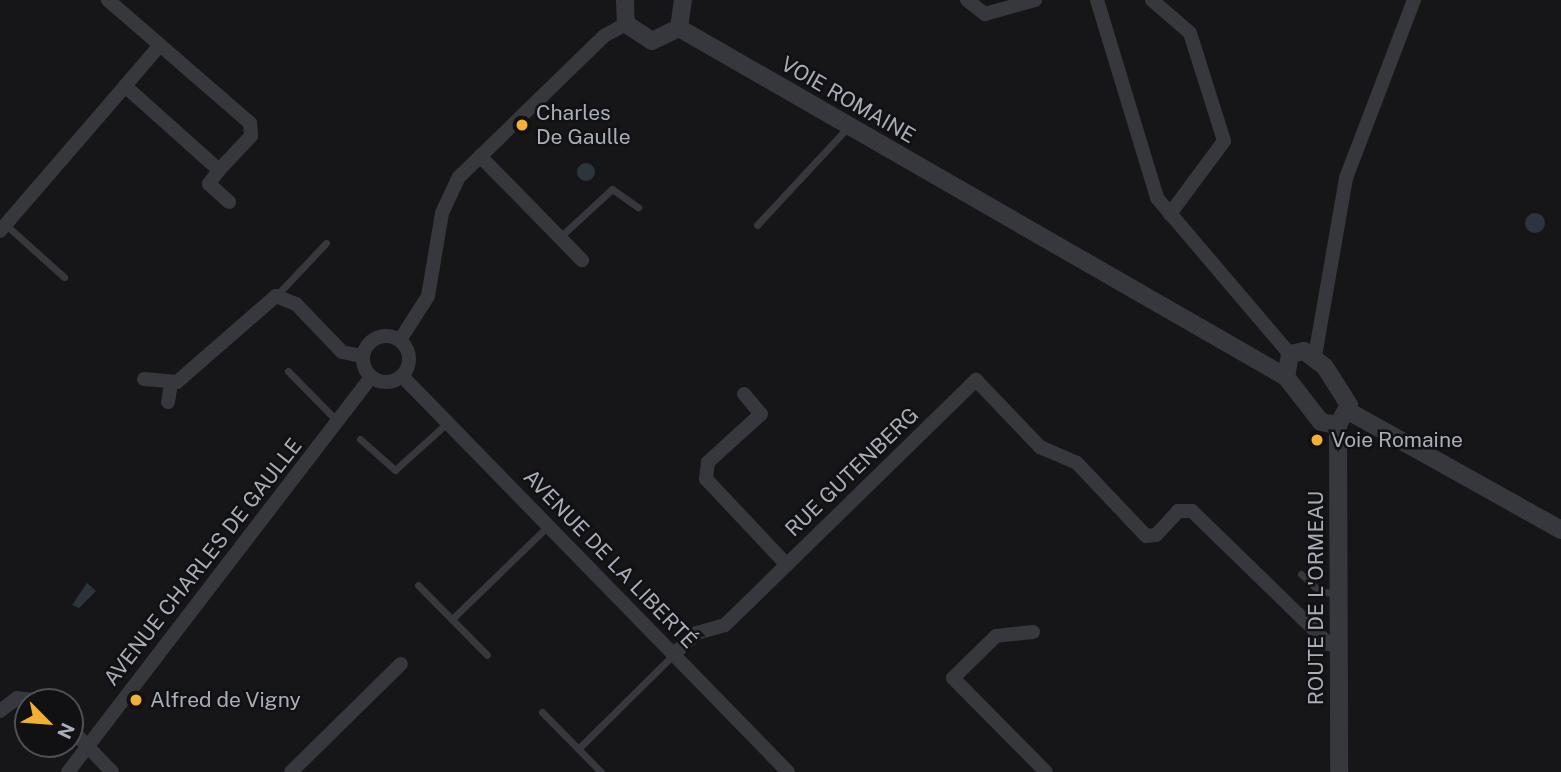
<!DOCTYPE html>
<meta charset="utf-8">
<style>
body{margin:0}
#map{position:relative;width:1561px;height:772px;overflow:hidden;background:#161618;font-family:"Public Sans",sans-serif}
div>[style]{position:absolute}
.water>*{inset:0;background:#2c353c}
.round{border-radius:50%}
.service>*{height:7px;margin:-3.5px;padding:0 3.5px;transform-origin:3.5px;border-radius:3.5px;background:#37383d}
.minor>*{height:14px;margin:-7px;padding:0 7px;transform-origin:7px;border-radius:7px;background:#37383d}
.minor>.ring{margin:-7px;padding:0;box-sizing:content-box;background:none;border:14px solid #37383d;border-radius:50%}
.tertiary>*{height:18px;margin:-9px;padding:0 9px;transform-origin:9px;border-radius:9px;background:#37383d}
.dots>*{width:19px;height:19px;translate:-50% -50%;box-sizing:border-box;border:4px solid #111113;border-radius:50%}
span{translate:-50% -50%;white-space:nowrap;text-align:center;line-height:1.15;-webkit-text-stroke:5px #111113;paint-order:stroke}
.street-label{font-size:21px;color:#a8adb8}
.poi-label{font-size:21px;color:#a8adb8}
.left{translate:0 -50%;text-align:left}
.north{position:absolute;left:14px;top:688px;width:70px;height:70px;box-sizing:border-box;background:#111113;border:2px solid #4d4f55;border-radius:50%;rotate:115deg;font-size:19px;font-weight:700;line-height:28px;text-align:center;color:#a8adb8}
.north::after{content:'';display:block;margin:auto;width:24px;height:32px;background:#f2b134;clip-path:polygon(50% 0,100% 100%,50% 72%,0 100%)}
</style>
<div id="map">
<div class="water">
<i class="round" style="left:577px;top:163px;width:18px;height:18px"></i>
<i class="round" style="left:1525px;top:213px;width:20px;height:20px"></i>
<i style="clip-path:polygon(87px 583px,96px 591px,79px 608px,72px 605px)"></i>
</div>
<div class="service">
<i style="left:6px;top:225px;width:78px;rotate:41.9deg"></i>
<i style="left:757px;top:225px;width:135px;rotate:-47.1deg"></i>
<i style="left:560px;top:237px;width:71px;rotate:-42.7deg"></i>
<i style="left:612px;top:189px;width:32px;rotate:35deg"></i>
<i style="left:276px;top:296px;width:73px;rotate:-46.7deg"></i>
<i style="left:288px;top:371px;width:70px;rotate:45.6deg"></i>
<i style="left:360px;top:439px;width:47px;rotate:41.5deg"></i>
<i style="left:395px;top:470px;width:70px;rotate:-42.1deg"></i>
<i style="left:1301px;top:574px;width:25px;rotate:43deg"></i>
<i style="left:1319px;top:591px;width:19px;rotate:9deg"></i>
<i style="left:418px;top:585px;width:98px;rotate:45.4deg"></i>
<i style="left:452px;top:619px;width:134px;rotate:-44.1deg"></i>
<i style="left:542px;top:712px;width:84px;rotate:45.5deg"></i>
<i style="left:578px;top:749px;width:134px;rotate:-44.7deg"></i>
</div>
<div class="minor">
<i style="left:967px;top:0;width:23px;rotate:38deg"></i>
<i style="left:985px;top:14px;width:52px;rotate:-15.6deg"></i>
<i style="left:1097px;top:0;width:207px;rotate:73.1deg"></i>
<i style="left:1157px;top:198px;width:205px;rotate:49.6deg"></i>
<i style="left:1152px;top:0;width:50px;rotate:41deg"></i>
<i style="left:1190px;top:33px;width:113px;rotate:72.5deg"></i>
<i style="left:1224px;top:141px;width:91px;rotate:126.5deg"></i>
<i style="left:125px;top:86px;width:54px;rotate:-49.5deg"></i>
<i style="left:480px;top:156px;width:146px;rotate:45.6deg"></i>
<i style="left:219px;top:170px;width:17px;rotate:126deg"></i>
<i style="left:209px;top:184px;width:27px;rotate:42deg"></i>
<i style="left:0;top:231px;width:191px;rotate:-49.2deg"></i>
<i style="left:125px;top:86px;width:126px;rotate:41.8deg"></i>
<i style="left:219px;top:170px;width:47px;rotate:-46.7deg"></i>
<i style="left:251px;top:136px;width:13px;rotate:-94deg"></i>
<i style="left:250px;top:123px;width:188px;rotate:-139.1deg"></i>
<i class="ring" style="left:363px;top:336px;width:32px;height:32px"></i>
<i style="left:400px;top:340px;width:52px;rotate:-57.5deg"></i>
<i style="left:428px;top:296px;width:84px;rotate:-80.4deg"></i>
<i style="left:442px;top:213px;width:40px;rotate:-65deg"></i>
<i style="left:459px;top:177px;width:202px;rotate:-44.2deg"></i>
<i style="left:604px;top:36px;width:25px;rotate:-29deg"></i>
<i style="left:1315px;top:356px;width:181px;rotate:-80.1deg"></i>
<i style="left:1346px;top:178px;width:191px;rotate:-69.1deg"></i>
<i style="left:402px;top:376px;width:553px;rotate:45.73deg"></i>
<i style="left:144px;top:379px;width:33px;rotate:5deg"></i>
<i style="left:177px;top:382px;width:131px;rotate:-41deg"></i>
<i style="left:276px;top:296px;width:22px;rotate:22deg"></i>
<i style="left:296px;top:304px;width:66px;rotate:46.2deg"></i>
<i style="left:342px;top:352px;width:21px;rotate:11deg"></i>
<i style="left:744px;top:394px;width:26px;rotate:50deg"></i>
<i style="left:761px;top:414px;width:72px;rotate:137.8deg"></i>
<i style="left:708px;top:462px;width:17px;rotate:97deg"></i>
<i style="left:706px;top:479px;width:118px;rotate:46.7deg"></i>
<i style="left:168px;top:402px;width:18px;rotate:-81deg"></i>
<i style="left:1033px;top:632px;width:37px;rotate:174deg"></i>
<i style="left:996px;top:636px;width:60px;rotate:135.7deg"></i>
<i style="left:953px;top:678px;width:132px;rotate:45.3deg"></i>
<i style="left:673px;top:655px;width:33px;rotate:-43deg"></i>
<i style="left:697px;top:633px;width:29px;rotate:-16deg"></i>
<i style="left:725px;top:625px;width:351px;rotate:-44.3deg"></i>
<i style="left:976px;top:380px;width:93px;rotate:46.3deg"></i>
<i style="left:1040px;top:447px;width:40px;rotate:23.4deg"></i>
<i style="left:1077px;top:463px;width:100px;rotate:46.6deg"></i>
<i style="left:1146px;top:536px;width:10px;rotate:-6deg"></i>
<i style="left:1156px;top:535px;width:33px;rotate:-47deg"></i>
<i style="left:1178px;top:511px;width:14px"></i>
<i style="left:1192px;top:511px;width:191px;rotate:44.2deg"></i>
<i style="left:1329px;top:644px;width:9px;rotate:6deg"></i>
<i style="left:0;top:711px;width:21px;rotate:-37deg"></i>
<i style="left:17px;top:698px;width:27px;rotate:8deg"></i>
<i style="left:70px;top:728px;width:61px;rotate:46.3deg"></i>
<i style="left:68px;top:772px;width:498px;rotate:-52.5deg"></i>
<i style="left:291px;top:772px;width:154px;rotate:-44.5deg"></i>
</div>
<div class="tertiary">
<i style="left:625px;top:0;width:24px;rotate:88deg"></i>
<i style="left:626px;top:24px;width:31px;rotate:33deg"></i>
<i style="left:652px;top:41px;width:30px;rotate:-26deg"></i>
<i style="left:679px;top:28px;width:28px;rotate:-82deg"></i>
<i style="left:679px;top:28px;width:700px;rotate:29.9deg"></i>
<i style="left:1304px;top:351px;width:26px;rotate:37deg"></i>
<i style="left:1325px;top:367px;width:45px;rotate:57.7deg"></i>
<i style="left:1349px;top:405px;width:23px;rotate:119deg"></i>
<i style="left:1338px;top:425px;width:17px;rotate:-170deg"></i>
<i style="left:1321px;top:422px;width:57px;rotate:-127.9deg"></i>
<i style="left:1286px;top:377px;width:23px;rotate:-80deg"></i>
<i style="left:1290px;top:354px;width:14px;rotate:-12deg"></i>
<i style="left:1350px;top:412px;width:242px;rotate:29.2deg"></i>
<i style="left:1338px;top:425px;width:347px;rotate:89.8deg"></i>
</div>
<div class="dots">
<i style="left:522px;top:125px;background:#f2b134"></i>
<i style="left:1317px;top:440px;background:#f2b134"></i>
<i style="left:136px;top:700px;background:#f2b134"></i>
</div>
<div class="street-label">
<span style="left:848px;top:100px;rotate:30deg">VOIE ROMAINE</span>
<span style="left:852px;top:472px;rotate:-44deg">RUE GUTENBERG</span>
<span style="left:610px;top:559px;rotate:46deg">AVENUE DE LA LIBERTÉ</span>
<span style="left:203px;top:562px;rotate:-52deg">AVENUE CHARLES DE GAULLE</span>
<span style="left:1316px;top:598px;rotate:-90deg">ROUTE DE L'ORMEAU</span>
</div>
<div class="poi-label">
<span class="left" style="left:536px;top:125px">Charles<br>De Gaulle</span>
<span class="left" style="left:1331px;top:440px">Voie Romaine</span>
<span class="left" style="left:150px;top:700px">Alfred de Vigny</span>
</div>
<div class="north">N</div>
</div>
